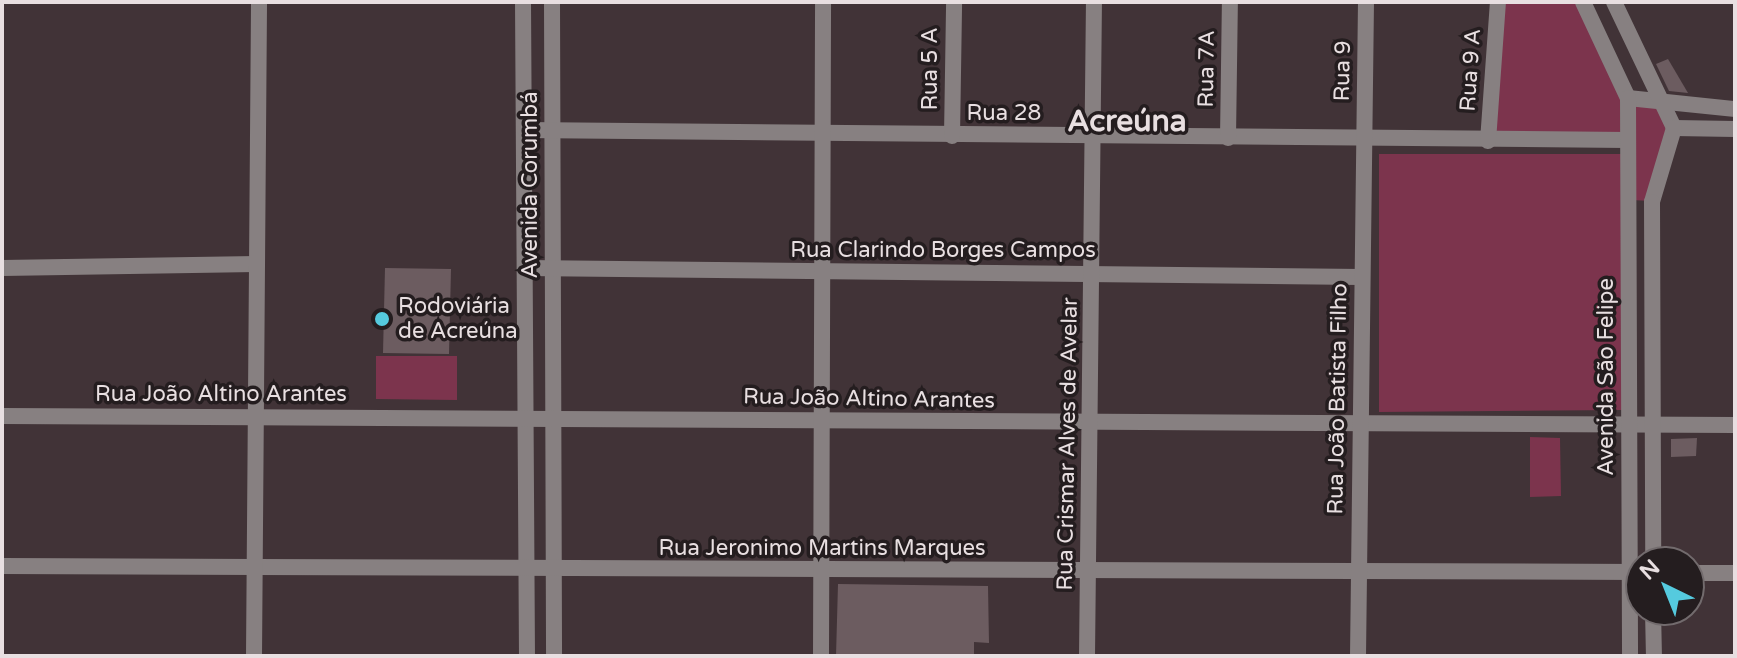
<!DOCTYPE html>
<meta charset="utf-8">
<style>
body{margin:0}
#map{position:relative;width:1737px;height:658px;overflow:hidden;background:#413337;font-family:"Varela Round",sans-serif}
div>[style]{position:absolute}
.green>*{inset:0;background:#7c344d}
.building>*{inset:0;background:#6c5c60}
.minor>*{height:16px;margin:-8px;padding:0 8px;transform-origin:8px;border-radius:8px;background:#878081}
.tertiary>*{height:16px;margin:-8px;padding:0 8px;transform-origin:8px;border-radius:8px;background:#878081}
.dots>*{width:22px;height:22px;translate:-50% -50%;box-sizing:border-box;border:4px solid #241d1f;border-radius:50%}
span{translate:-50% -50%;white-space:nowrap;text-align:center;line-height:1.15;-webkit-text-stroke:7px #241d1f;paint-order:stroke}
.street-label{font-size:22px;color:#e8dfe1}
.poi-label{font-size:22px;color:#e8dfe1}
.left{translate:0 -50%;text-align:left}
.district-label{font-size:30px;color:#e8dfe1;font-weight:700}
.frame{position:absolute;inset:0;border:4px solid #e8dfe1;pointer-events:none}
.north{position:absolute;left:1625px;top:546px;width:80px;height:80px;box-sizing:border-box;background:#241d1f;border:2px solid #726b6d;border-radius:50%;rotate:317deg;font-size:22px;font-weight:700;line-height:32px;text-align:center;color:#e8dfe1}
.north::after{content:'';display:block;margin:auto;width:28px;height:36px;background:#55cade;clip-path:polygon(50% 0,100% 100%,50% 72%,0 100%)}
</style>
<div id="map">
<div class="green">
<i style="clip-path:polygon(1502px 2px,1576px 2px,1620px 98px,1621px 134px,1493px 136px)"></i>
<i style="clip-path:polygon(1637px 96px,1670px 117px,1652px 201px,1631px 200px,1629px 99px)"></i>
<i style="clip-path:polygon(1379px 154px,1621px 154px,1622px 410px,1379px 412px)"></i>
<i style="clip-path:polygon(376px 356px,457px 356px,457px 400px,376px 399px)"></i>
<i style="clip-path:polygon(1530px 437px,1560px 438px,1561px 496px,1530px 497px)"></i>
</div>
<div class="building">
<i style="clip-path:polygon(1668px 59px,1688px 93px,1669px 91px,1656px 64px)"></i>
<i style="clip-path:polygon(385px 268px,451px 269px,449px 354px,383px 353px)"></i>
<i style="clip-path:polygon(1697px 438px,1696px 456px,1671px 457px,1671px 439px)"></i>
<i style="clip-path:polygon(838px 584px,988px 586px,989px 643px,974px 642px,974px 656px,836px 656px)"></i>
</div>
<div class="minor">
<i style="left:523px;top:2px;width:654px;rotate:89.65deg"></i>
<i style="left:552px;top:2px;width:654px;rotate:89.82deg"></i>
<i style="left:1628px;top:98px;width:108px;rotate:5.9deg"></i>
<i style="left:1674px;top:128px;width:61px;rotate:0.9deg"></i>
<i style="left:525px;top:130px;width:1102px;rotate:0.52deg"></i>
<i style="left:952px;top:136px;width:134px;rotate:-89.1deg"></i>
<i style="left:1228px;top:138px;width:136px;rotate:-89.2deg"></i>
<i style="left:1488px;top:141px;width:139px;rotate:-85.9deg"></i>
<i style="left:2px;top:268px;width:255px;rotate:-0.9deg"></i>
<i style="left:525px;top:268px;width:836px;rotate:0.62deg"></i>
<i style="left:2px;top:416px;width:1733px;rotate:0.3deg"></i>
<i style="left:2px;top:566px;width:1639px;rotate:0.21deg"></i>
<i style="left:1689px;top:573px;width:46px"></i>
<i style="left:254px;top:656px;width:654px;rotate:-89.56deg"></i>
<i style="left:821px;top:656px;width:654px;rotate:-89.82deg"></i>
<i style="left:1087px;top:656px;width:654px;rotate:-89.39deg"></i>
<i style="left:1358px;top:656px;width:654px;rotate:-89.3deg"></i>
</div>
<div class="tertiary">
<i style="left:1583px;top:2px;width:106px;rotate:64.9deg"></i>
<i style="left:1628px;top:98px;width:558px;rotate:89.79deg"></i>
<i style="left:1614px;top:2px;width:140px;rotate:64.5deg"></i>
<i style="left:1674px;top:128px;width:77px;rotate:106.6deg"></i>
<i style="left:1652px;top:202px;width:360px;rotate:89.8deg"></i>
<i style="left:1653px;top:610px;width:46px;rotate:88.8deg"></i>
</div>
<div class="dots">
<i style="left:382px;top:319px;background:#55cade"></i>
</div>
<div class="street-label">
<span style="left:931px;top:69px;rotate:-90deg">Rua 5 A</span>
<span style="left:1207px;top:69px;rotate:-89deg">Rua 7A</span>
<span style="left:1471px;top:70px;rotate:-86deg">Rua 9 A</span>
<span style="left:1343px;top:71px;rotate:-89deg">Rua 9</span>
<span style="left:1004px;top:114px">Rua 28</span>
<span style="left:531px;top:185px;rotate:-90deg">Avenida Corumbá</span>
<span style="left:943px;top:251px">Rua Clarindo Borges Campos</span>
<span style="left:1607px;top:377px;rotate:-90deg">Avenida São Felipe</span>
<span style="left:221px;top:395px">Rua João Altino Arantes</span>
<span style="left:869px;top:399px;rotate:1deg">Rua João Altino Arantes</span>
<span style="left:1338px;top:399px;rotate:-89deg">Rua João Batista Filho</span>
<span style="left:1068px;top:444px;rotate:-89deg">Rua Crismar Alves de Avelar</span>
<span style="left:822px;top:549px">Rua Jeronimo Martins Marques</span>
</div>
<div class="poi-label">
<span class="left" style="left:398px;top:319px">Rodoviária<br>de Acreúna</span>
</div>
<div class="district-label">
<span style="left:1127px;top:122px">Acreúna</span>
</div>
<div class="frame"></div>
<div class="north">N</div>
</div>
